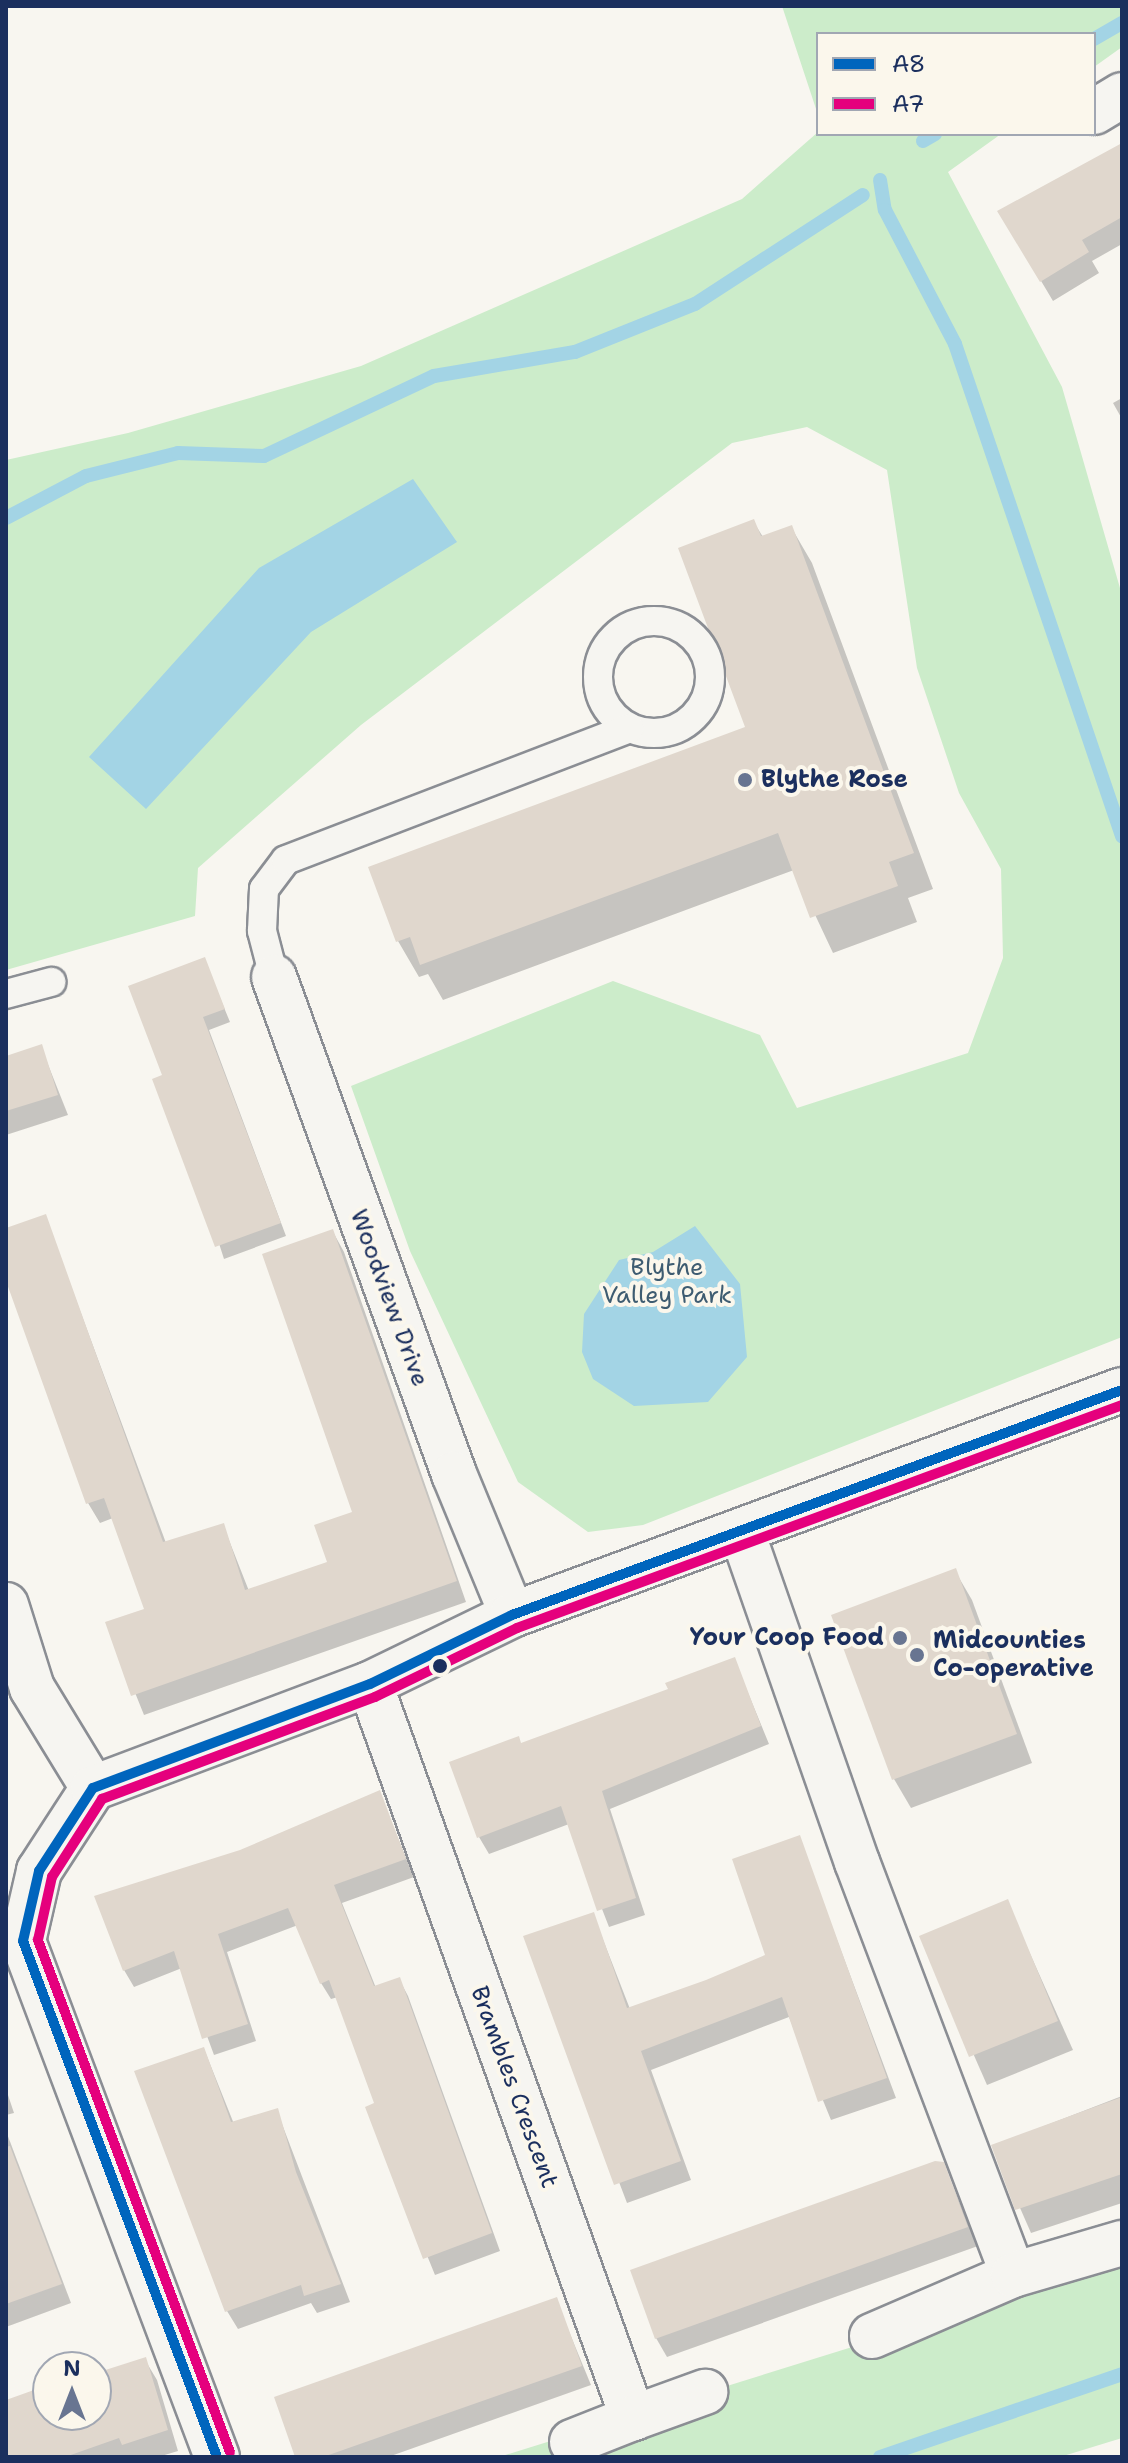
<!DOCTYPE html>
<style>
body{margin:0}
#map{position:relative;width:1128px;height:2463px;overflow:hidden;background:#f8f6f0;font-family:"Shantell Sans",sans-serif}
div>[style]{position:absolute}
.green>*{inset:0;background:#ccecca}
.water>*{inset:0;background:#a3d4e5}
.shadow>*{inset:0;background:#0003}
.stream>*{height:14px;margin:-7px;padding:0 7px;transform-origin:7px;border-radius:7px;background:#a3d4e5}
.building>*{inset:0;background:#e0d7cd}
.roads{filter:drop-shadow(2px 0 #8b8e94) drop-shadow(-2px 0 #8b8e94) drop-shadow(0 2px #8b8e94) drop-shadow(0 -2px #8b8e94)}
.lane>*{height:28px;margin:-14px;padding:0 14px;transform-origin:14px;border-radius:14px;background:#f6f5f1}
.lane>.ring{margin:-14px;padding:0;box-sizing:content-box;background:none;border:28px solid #f6f5f1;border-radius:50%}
.street>*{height:44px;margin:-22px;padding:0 22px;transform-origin:22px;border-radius:22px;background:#f6f5f1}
.bus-1>*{height:10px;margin:-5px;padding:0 5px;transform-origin:5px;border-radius:5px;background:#0065bd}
.bus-2>*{height:10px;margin:-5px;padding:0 5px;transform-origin:5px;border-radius:5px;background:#e5007d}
.dots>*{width:22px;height:22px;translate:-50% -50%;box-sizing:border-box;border:4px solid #fbf7ec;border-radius:50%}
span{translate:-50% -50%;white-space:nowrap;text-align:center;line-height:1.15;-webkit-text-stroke:8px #fbf7ec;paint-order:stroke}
.poi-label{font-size:24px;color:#1b2f5e;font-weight:700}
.left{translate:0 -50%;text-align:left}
.right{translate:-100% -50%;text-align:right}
.park-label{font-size:24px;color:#3e5c71}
.street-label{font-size:24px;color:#1b2f5e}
.frame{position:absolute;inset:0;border:8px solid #1b2f5e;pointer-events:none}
.legend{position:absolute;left:816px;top:32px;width:280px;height:104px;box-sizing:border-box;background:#fbf7ec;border:2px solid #a1a7b3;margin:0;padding:10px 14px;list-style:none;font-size:24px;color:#1b2f5e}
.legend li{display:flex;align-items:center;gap:16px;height:40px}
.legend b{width:40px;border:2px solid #a1a7b3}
.north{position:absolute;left:32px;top:2351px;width:80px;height:80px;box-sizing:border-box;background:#fbf7ec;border:2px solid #a1a7b3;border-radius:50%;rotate:0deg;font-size:22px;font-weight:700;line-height:32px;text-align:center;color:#1b2f5e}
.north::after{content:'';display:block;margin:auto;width:28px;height:36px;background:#687591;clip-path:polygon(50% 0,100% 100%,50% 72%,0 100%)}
</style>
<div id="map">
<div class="green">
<i style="clip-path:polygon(782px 6px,1122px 6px,1122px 47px,1094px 67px,1094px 34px,818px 34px,818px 115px)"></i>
<i style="clip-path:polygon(818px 132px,1001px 134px,948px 172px,1062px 387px,1122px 595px,1122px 1337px,643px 1525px,588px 1532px,518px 1482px,410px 1251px,351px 1086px,613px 981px,760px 1035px,797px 1108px,968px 1053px,1003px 958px,1001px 869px,959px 793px,917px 668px,887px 470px,807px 427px,732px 443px,361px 725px,198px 868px,195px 916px,6px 970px,6px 460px,128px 433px,361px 366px,742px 199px)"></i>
<i style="clip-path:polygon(1122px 2263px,1122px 2438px,1060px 2457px,499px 2457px)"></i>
</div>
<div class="water">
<i style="clip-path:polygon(413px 479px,457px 542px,311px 632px,146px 809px,89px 757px,259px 568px)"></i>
<i style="clip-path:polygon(695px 1226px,740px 1284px,747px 1357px,708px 1402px,634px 1406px,593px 1379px,582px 1352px,584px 1314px,619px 1260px,653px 1252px)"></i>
</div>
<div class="shadow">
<i style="clip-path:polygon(1122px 146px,1122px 244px,1092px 261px,1099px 273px,1053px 301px,1000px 212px)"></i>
<i style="clip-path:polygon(1122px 398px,1122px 419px,1113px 403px)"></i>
<i style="clip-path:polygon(753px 521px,763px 537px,791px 527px,812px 563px,933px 889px,908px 898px,917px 922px,833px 953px,794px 870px,443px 1000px,428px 974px,419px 977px,398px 941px,371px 868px,748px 729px)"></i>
<i style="clip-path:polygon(204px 959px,230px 1022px,209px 1030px,286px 1236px,224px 1259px,165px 1076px)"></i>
<i style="clip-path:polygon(41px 1047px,68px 1115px,6px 1135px,6px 1059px)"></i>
<i style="clip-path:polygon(45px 1216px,166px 1543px,223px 1525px,249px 1591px,329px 1563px,354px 1513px,333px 1232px,344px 1252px,466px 1602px,144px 1715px,107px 1623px,146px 1610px,113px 1518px,100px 1523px,88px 1503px,6px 1275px,6px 1230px)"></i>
<i style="clip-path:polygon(955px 1571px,972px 1600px,1032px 1763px,911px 1808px,894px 1779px)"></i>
<i style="clip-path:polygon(734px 1659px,769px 1744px,610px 1809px,645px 1915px,609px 1927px,569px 1824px,489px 1854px,479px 1837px,521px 1745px,670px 1690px)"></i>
<i style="clip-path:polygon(379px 1792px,414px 1877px,342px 1903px,376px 1988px,399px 1979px,408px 1996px,500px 2251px,435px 2275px,367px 2108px,376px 2104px,338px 1997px,331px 1999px,321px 1983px,298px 1925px,227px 1952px,256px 2041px,214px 2055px,182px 1968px,134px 1987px,124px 1970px,240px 1852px)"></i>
<i style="clip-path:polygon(799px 1838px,896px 2098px,831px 2120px,789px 2017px,651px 2070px,691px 2180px,627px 2203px,526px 1938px,593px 1914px,630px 2009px,707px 1982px,767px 1956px)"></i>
<i style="clip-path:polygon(1007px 1902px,1073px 2050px,987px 2085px,922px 1937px)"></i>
<i style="clip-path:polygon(204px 2049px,234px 2124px,277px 2111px,350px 2302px,317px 2313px,311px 2303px,238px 2329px,227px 2311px)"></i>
<i style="clip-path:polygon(6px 2089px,14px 2113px,6px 2115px)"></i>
<i style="clip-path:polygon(1122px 2096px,1122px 2203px,1031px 2233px,993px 2146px)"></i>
<i style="clip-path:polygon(6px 2131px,71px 2303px,6px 2327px)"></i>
<i style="clip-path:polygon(943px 2164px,978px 2246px,667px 2357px,656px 2338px)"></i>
<i style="clip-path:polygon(556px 2300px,591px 2385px,388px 2457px,297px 2457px)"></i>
<i style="clip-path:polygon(145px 2360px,157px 2380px,178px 2451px,158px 2457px,6px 2457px,6px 2402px,48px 2387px,48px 2415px,96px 2415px,96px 2375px)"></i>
</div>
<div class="stream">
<i style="left:1094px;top:39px;width:32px;rotate:-30deg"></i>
<i style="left:923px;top:141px;width:14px;rotate:-30deg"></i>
<i style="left:880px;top:180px;width:30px;rotate:81deg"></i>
<i style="left:885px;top:210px;width:151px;rotate:62.4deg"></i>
<i style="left:955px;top:344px;width:520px;rotate:71.25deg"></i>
<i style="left:6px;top:518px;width:90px;rotate:-27.7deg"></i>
<i style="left:86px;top:476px;width:95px;rotate:-14deg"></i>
<i style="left:178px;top:453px;width:86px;rotate:2deg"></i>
<i style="left:264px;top:456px;width:188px;rotate:-25.2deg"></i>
<i style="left:434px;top:376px;width:143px;rotate:-9.7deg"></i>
<i style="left:575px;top:352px;width:129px;rotate:-21.8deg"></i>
<i style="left:695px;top:304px;width:200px;rotate:-33deg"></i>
<i style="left:880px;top:2457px;width:256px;rotate:-18.9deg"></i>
</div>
<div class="building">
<i style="clip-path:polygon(1122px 143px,1122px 217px,1082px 240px,1089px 252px,1040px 282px,997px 211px)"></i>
<i style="clip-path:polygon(754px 519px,761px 536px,792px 525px,914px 853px,889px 862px,898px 886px,810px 918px,778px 833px,420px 965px,410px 937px,396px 942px,368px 867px,745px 727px,678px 548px)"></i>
<i style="clip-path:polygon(205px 957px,225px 1009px,203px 1017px,281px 1223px,215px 1247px,152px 1079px,162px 1075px,128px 986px)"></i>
<i style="clip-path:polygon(42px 1044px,58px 1095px,6px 1111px,6px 1056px)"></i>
<i style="clip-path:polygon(46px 1214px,163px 1542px,224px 1523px,245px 1590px,327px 1562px,314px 1525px,352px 1512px,262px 1254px,333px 1229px,457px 1581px,131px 1696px,105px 1622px,144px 1609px,104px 1498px,86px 1504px,6px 1281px,6px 1228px)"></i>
<i style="clip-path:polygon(956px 1568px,1017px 1734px,892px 1780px,831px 1615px)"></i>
<i style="clip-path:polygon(735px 1657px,761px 1726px,602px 1791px,636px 1898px,597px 1911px,561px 1806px,477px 1838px,449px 1762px,519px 1736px,521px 1743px,668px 1689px,665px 1683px)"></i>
<i style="clip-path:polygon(380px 1790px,406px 1859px,334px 1885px,374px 1986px,400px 1977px,492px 2233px,423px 2259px,365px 2107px,374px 2103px,329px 1980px,320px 1984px,288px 1908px,218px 1934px,248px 2024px,202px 2039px,174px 1951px,123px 1971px,94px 1896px,240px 1850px)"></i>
<i style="clip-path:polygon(800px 1835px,887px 2078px,818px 2102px,782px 1997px,641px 2051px,681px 2161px,614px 2185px,523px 1936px,594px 1912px,627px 2008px,706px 1980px,765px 1955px,732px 1859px)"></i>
<i style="clip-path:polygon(1008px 1899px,1058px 2021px,969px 2057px,919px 1936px)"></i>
<i style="clip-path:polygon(204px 2047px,231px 2122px,278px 2108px,296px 2172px,341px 2284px,304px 2296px,301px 2285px,225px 2312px,134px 2071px)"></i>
<i style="clip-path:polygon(1122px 2097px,1122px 2174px,1015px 2210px,991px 2145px)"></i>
<i style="clip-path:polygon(10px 2146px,62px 2284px,6px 2304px,6px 2147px)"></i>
<i style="clip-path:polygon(935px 2161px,944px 2162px,968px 2227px,655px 2339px,630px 2270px)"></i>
<i style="clip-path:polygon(557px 2297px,582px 2366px,323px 2457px,295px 2457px,274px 2397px)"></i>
<i style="clip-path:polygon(146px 2357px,168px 2430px,122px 2445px,119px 2438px,65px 2457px,6px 2457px,6px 2400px,48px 2385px,48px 2415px,96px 2415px,96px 2373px)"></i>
</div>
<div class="roads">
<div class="lane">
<i class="ring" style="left:598px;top:621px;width:84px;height:84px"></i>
<i style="left:274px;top:977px;width:48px;rotate:-104.6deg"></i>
<i style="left:262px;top:931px;width:42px;rotate:-87.3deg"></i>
<i style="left:264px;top:889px;width:36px;rotate:-53deg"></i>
<i style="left:286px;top:860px;width:368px;rotate:-21deg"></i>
<i style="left:6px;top:994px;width:47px;rotate:-14.9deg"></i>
</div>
<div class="street">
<i style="left:1094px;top:112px;width:33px;rotate:-31deg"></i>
<i style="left:274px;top:977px;width:529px;rotate:70.09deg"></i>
<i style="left:454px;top:1474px;width:152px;rotate:67.6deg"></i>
<i style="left:742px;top:1532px;width:349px;rotate:70.8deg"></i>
<i style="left:857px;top:1862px;width:441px;rotate:69.3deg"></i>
<i style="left:6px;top:1605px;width:87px;rotate:72.6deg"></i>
<i style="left:32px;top:1688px;width:117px;rotate:58.6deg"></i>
<i style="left:370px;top:1684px;width:780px;rotate:70.29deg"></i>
<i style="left:633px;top:2418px;width:77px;rotate:-19.9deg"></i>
<i style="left:872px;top:2336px;width:154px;rotate:-23.4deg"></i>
<i style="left:1013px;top:2275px;width:114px;rotate:-16.4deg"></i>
<i style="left:572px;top:2442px;width:66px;rotate:-21.5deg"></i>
<i style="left:217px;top:2457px;width:551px;rotate:-110.6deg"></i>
<i style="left:23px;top:1941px;width:72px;rotate:-77.1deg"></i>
<i style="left:39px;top:1871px;width:99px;rotate:-57deg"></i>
<i style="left:93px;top:1788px;width:296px;rotate:-20.6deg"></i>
<i style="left:370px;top:1684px;width:158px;rotate:-25.9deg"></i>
<i style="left:512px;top:1615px;width:650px;rotate:-20.25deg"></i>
</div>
</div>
<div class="bus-1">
<i style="left:217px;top:2457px;width:551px;rotate:-110.6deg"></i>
<i style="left:23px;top:1941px;width:72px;rotate:-77.1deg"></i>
<i style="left:39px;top:1871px;width:99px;rotate:-57deg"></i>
<i style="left:93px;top:1788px;width:296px;rotate:-20.6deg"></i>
<i style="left:370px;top:1684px;width:158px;rotate:-25.9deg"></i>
<i style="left:512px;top:1615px;width:650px;rotate:-20.25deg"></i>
</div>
<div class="bus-2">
<i style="left:230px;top:2452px;width:547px;rotate:-110.56deg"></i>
<i style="left:38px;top:1940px;width:65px;rotate:-77.5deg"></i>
<i style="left:52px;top:1877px;width:93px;rotate:-57.3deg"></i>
<i style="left:102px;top:1799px;width:291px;rotate:-20.5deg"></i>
<i style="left:375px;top:1697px;width:158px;rotate:-25.9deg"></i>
<i style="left:517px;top:1628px;width:645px;rotate:-20.23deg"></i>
</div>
<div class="dots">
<i style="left:745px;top:780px;background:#687591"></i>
<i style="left:900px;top:1638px;background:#687591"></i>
<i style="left:917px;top:1655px;background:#687591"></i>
<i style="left:440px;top:1666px;background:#1b2f5e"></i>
</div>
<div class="poi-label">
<span class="left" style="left:761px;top:780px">Blythe Rose</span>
<span class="right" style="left:884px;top:1638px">Your Coop Food</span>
<span class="left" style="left:933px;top:1655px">Midcounties<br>Co-operative</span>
</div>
<div class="park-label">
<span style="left:667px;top:1282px">Blythe<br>Valley Park</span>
</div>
<div class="street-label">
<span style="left:389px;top:1298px;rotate:70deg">Woodview Drive</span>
<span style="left:514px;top:2087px;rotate:70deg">Brambles Crescent</span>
</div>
<div class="frame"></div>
<ul class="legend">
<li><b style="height:10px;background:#0065bd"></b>A8</li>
<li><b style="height:10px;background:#e5007d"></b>A7</li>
</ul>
<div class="north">N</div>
</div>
